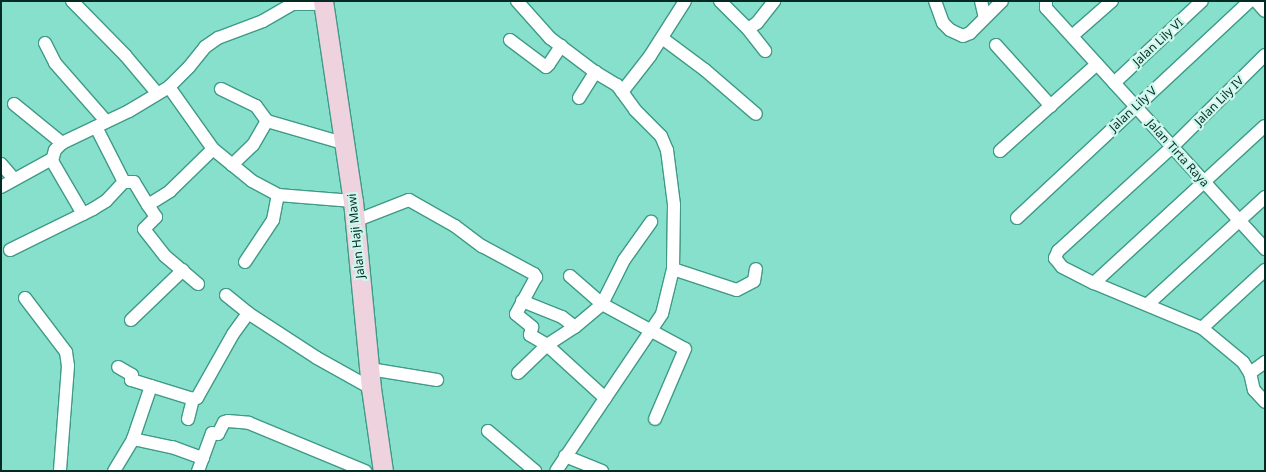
<!DOCTYPE html>
<style>
body{margin:0}
#map{position:relative;width:1266px;height:472px;overflow:hidden;background:#86e0cb;font-family:"Noto Sans",sans-serif}
div>[style]{position:absolute}
.roads{filter:drop-shadow(1px 0 #3f9a87) drop-shadow(-1px 0 #3f9a87) drop-shadow(0 1px #3f9a87) drop-shadow(0 -1px #3f9a87)}
.street>*{height:12px;margin:-6px;padding:0 6px;transform-origin:6px;border-radius:6px;background:#fff}
.secondary>*{height:19px;margin:-9.5px;padding:0 9.5px;transform-origin:9.5px;border-radius:9.5px;background:#eed2dd}
span{translate:-50% -50%;white-space:nowrap;text-align:center;line-height:1.15;-webkit-text-stroke:4.5px #cdf7ec;paint-order:stroke}
.street-label{font-size:12px;color:#032b24}
.frame{position:absolute;inset:0;border:2px solid #032b24;pointer-events:none}
</style>
<div id="map">
<div class="roads">
<div class="street">
<i style="left:72px;top:1px;width:76px;rotate:45.5deg"></i>
<i style="left:125px;top:55px;width:50px;rotate:49.9deg"></i>
<i style="left:517px;top:1px;width:50px;rotate:48.3deg"></i>
<i style="left:550px;top:38px;width:56px;rotate:37.1deg"></i>
<i style="left:595px;top:72px;width:26px;rotate:31deg"></i>
<i style="left:617px;top:85px;width:31px;rotate:54deg"></i>
<i style="left:635px;top:110px;width:37px;rotate:45deg"></i>
<i style="left:661px;top:136px;width:15px;rotate:67deg"></i>
<i style="left:667px;top:150px;width:55px;rotate:82.7deg"></i>
<i style="left:674px;top:205px;width:64px;rotate:90.9deg"></i>
<i style="left:673px;top:269px;width:46px;rotate:103.7deg"></i>
<i style="left:662px;top:314px;width:189px;rotate:124deg"></i>
<i style="left:720px;top:1px;width:40px;rotate:45deg"></i>
<i style="left:748px;top:29px;width:28px;rotate:52deg"></i>
<i style="left:935px;top:1px;width:23px;rotate:70deg"></i>
<i style="left:943px;top:23px;width:10px;rotate:45deg"></i>
<i style="left:950px;top:30px;width:14px;rotate:25deg"></i>
<i style="left:963px;top:36px;width:8px;rotate:-23deg"></i>
<i style="left:970px;top:33px;width:45px;rotate:-45deg"></i>
<i style="left:981px;top:1px;width:17px;rotate:77deg"></i>
<i style="left:1046px;top:1px;width:7px;rotate:90deg"></i>
<i style="left:1046px;top:8px;width:326px;rotate:47.7deg"></i>
<i style="left:1256px;top:1px;width:13px;rotate:48deg"></i>
<i style="left:748px;top:29px;width:11px;rotate:-34deg"></i>
<i style="left:757px;top:23px;width:28px;rotate:-52deg"></i>
<i style="left:1072px;top:36px;width:53px;rotate:-41.2deg"></i>
<i style="left:662px;top:38px;width:54px;rotate:36.7deg"></i>
<i style="left:705px;top:70px;width:67px;rotate:40.8deg"></i>
<i style="left:510px;top:40px;width:45px;rotate:36.9deg"></i>
<i style="left:546px;top:67px;width:4px;rotate:-45deg"></i>
<i style="left:549px;top:64px;width:22px;rotate:-56deg"></i>
<i style="left:45px;top:43px;width:22px;rotate:63deg"></i>
<i style="left:55px;top:63px;width:77px;rotate:48.7deg"></i>
<i style="left:996px;top:45px;width:82px;rotate:48deg"></i>
<i style="left:1265px;top:55px;width:131px;rotate:135.3deg"></i>
<i style="left:1172px;top:147px;width:154px;rotate:137.6deg"></i>
<i style="left:1058px;top:251px;width:8px;rotate:113deg"></i>
<i style="left:1055px;top:258px;width:11px;rotate:52deg"></i>
<i style="left:1062px;top:267px;width:36px;rotate:27deg"></i>
<i style="left:1094px;top:283px;width:117px;rotate:22.6deg"></i>
<i style="left:1202px;top:328px;width:53px;rotate:39.7deg"></i>
<i style="left:1243px;top:362px;width:13px;rotate:58deg"></i>
<i style="left:1250px;top:373px;width:17px;rotate:77deg"></i>
<i style="left:1254px;top:390px;width:16px;rotate:47deg"></i>
<i style="left:1114px;top:83px;width:120px;rotate:-43deg"></i>
<i style="left:169px;top:87px;width:76px;rotate:54.6deg"></i>
<i style="left:213px;top:149px;width:50px;rotate:39.4deg"></i>
<i style="left:252px;top:181px;width:30px;rotate:28deg"></i>
<i style="left:278px;top:195px;width:75px;rotate:4.6deg"></i>
<i style="left:221px;top:89px;width:39px;rotate:26deg"></i>
<i style="left:256px;top:106px;width:19px;rotate:54deg"></i>
<i style="left:622px;top:92px;width:46px;rotate:-52.1deg"></i>
<i style="left:650px;top:56px;width:65px;rotate:-57.5deg"></i>
<i style="left:579px;top:98px;width:31px;rotate:-58deg"></i>
<i style="left:14px;top:104px;width:62px;rotate:39.1deg"></i>
<i style="left:267px;top:121px;width:79px;rotate:16.1deg"></i>
<i style="left:1000px;top:151px;width:130px;rotate:-41.9deg"></i>
<i style="left:1px;top:164px;width:20px;rotate:49deg"></i>
<i style="left:232px;top:165px;width:29px;rotate:-44deg"></i>
<i style="left:253px;top:145px;width:28px;rotate:-60deg"></i>
<i style="left:124px;top:182px;width:10px"></i>
<i style="left:134px;top:182px;width:27px;rotate:59deg"></i>
<i style="left:1px;top:187px;width:58px;rotate:-28.8deg"></i>
<i style="left:83px;top:214px;width:61px;rotate:-120.3deg"></i>
<i style="left:52px;top:161px;width:11px;rotate:-75deg"></i>
<i style="left:55px;top:150px;width:10px;rotate:-45deg"></i>
<i style="left:62px;top:143px;width:74px;rotate:-25.5deg"></i>
<i style="left:129px;top:111px;width:47px;rotate:-31deg"></i>
<i style="left:169px;top:87px;width:28px;rotate:-45deg"></i>
<i style="left:189px;top:67px;width:26px;rotate:-51deg"></i>
<i style="left:205px;top:47px;width:16px;rotate:-35deg"></i>
<i style="left:218px;top:38px;width:48px;rotate:-20.7deg"></i>
<i style="left:263px;top:21px;width:34px;rotate:-30deg"></i>
<i style="left:293px;top:4px;width:31px"></i>
<i style="left:1017px;top:218px;width:318px;rotate:-43deg"></i>
<i style="left:355px;top:221px;width:58px;rotate:-21.3deg"></i>
<i style="left:409px;top:200px;width:53px;rotate:29.5deg"></i>
<i style="left:455px;top:226px;width:34px;rotate:37deg"></i>
<i style="left:482px;top:246px;width:59px;rotate:28.3deg"></i>
<i style="left:534px;top:274px;width:4px;rotate:56deg"></i>
<i style="left:536px;top:277px;width:42px;rotate:118.4deg"></i>
<i style="left:516px;top:314px;width:21px;rotate:39deg"></i>
<i style="left:532px;top:327px;width:8px;rotate:104deg"></i>
<i style="left:530px;top:335px;width:20px;rotate:30deg"></i>
<i style="left:547px;top:345px;width:79px;rotate:42.4deg"></i>
<i style="left:10px;top:250px;width:93px;rotate:-26.3deg"></i>
<i style="left:93px;top:209px;width:15px;rotate:-32deg"></i>
<i style="left:106px;top:201px;width:26px;rotate:-47deg"></i>
<i style="left:124px;top:182px;width:62px;rotate:-117deg"></i>
<i style="left:245px;top:262px;width:50px;rotate:-56.3deg"></i>
<i style="left:273px;top:220px;width:25px;rotate:-79deg"></i>
<i style="left:673px;top:269px;width:67px;rotate:18.2deg"></i>
<i style="left:737px;top:290px;width:19px;rotate:-28deg"></i>
<i style="left:754px;top:281px;width:12px;rotate:-81deg"></i>
<i style="left:570px;top:276px;width:43px;rotate:41.2deg"></i>
<i style="left:602px;top:304px;width:94px;rotate:28.5deg"></i>
<i style="left:685px;top:349px;width:76px;rotate:113.2deg"></i>
<i style="left:1094px;top:283px;width:232px;rotate:-42.6deg"></i>
<i style="left:198px;top:284px;width:43px;rotate:-139.7deg"></i>
<i style="left:165px;top:256px;width:34px;rotate:-128deg"></i>
<i style="left:144px;top:229px;width:17px;rotate:-45deg"></i>
<i style="left:156px;top:217px;width:14px;rotate:-124deg"></i>
<i style="left:148px;top:205px;width:26px;rotate:-32deg"></i>
<i style="left:170px;top:191px;width:60px;rotate:-44.3deg"></i>
<i style="left:226px;top:295px;width:28px;rotate:39deg"></i>
<i style="left:248px;top:313px;width:82px;rotate:33.1deg"></i>
<i style="left:317px;top:358px;width:62px;rotate:29.1deg"></i>
<i style="left:25px;top:298px;width:68px;rotate:52.8deg"></i>
<i style="left:66px;top:352px;width:14px;rotate:82deg"></i>
<i style="left:68px;top:366px;width:105px;rotate:94.4deg"></i>
<i style="left:522px;top:301px;width:43px;rotate:21.8deg"></i>
<i style="left:562px;top:317px;width:16px;rotate:38deg"></i>
<i style="left:1148px;top:304px;width:159px;rotate:-42.4deg"></i>
<i style="left:131px;top:320px;width:72px;rotate:-43.9deg"></i>
<i style="left:1202px;top:328px;width:86px;rotate:-42.6deg"></i>
<i style="left:370px;top:369px;width:68px;rotate:9.3deg"></i>
<i style="left:518px;top:373px;width:40px;rotate:-44deg"></i>
<i style="left:547px;top:345px;width:33px;rotate:-33deg"></i>
<i style="left:575px;top:327px;width:35px;rotate:-40deg"></i>
<i style="left:602px;top:304px;width:49px;rotate:-63.4deg"></i>
<i style="left:624px;top:260px;width:47px;rotate:-54.6deg"></i>
<i style="left:1250px;top:373px;width:19px;rotate:-36deg"></i>
<i style="left:151px;top:386px;width:44px;rotate:17.2deg"></i>
<i style="left:188px;top:419px;width:21px;rotate:-76deg"></i>
<i style="left:193px;top:399px;width:4px;rotate:-14deg"></i>
<i style="left:197px;top:398px;width:73px;rotate:-60.6deg"></i>
<i style="left:233px;top:334px;width:26px;rotate:-54deg"></i>
<i style="left:488px;top:431px;width:62px;rotate:40.4deg"></i>
<i style="left:133px;top:439px;width:40px;rotate:12deg"></i>
<i style="left:172px;top:447px;width:33px;rotate:20deg"></i>
<i style="left:565px;top:456px;width:40px;rotate:22deg"></i>
<i style="left:114px;top:471px;width:37px;rotate:-59deg"></i>
<i style="left:133px;top:439px;width:56px;rotate:-71.2deg"></i>
<i style="left:151px;top:386px;width:21px;rotate:-163deg"></i>
<i style="left:131px;top:380px;width:5px;rotate:-79deg"></i>
<i style="left:132px;top:375px;width:16px;rotate:-150deg"></i>
<i style="left:198px;top:471px;width:40px;rotate:-69.8deg"></i>
<i style="left:212px;top:433px;width:6px;rotate:9deg"></i>
<i style="left:218px;top:434px;width:13px;rotate:-63deg"></i>
<i style="left:224px;top:422px;width:4px;rotate:-14deg"></i>
<i style="left:228px;top:421px;width:21px;rotate:5deg"></i>
<i style="left:249px;top:423px;width:126px;rotate:22.5deg"></i>
</div>
<div class="secondary">
<i style="left:323px;top:1px;width:202px;rotate:81.5deg"></i>
<i style="left:353px;top:201px;width:188px;rotate:84.5deg"></i>
<i style="left:371px;top:388px;width:84px;rotate:81.8deg"></i>
</div>
</div>
<div class="street-label">
<span style="left:1158px;top:42px;rotate:-43deg">Jalan Lily VI</span>
<span style="left:1219px;top:101px;rotate:-45deg">Jalan Lily IV</span>
<span style="left:1133px;top:109px;rotate:-43deg">Jalan Lily V</span>
<span style="left:1178px;top:153px;rotate:48deg">Jalan Tirta Raya</span>
<span style="left:356px;top:236px;rotate:-96deg">Jalan Haji Mawi</span>
</div>
<div class="frame"></div>
</div>
